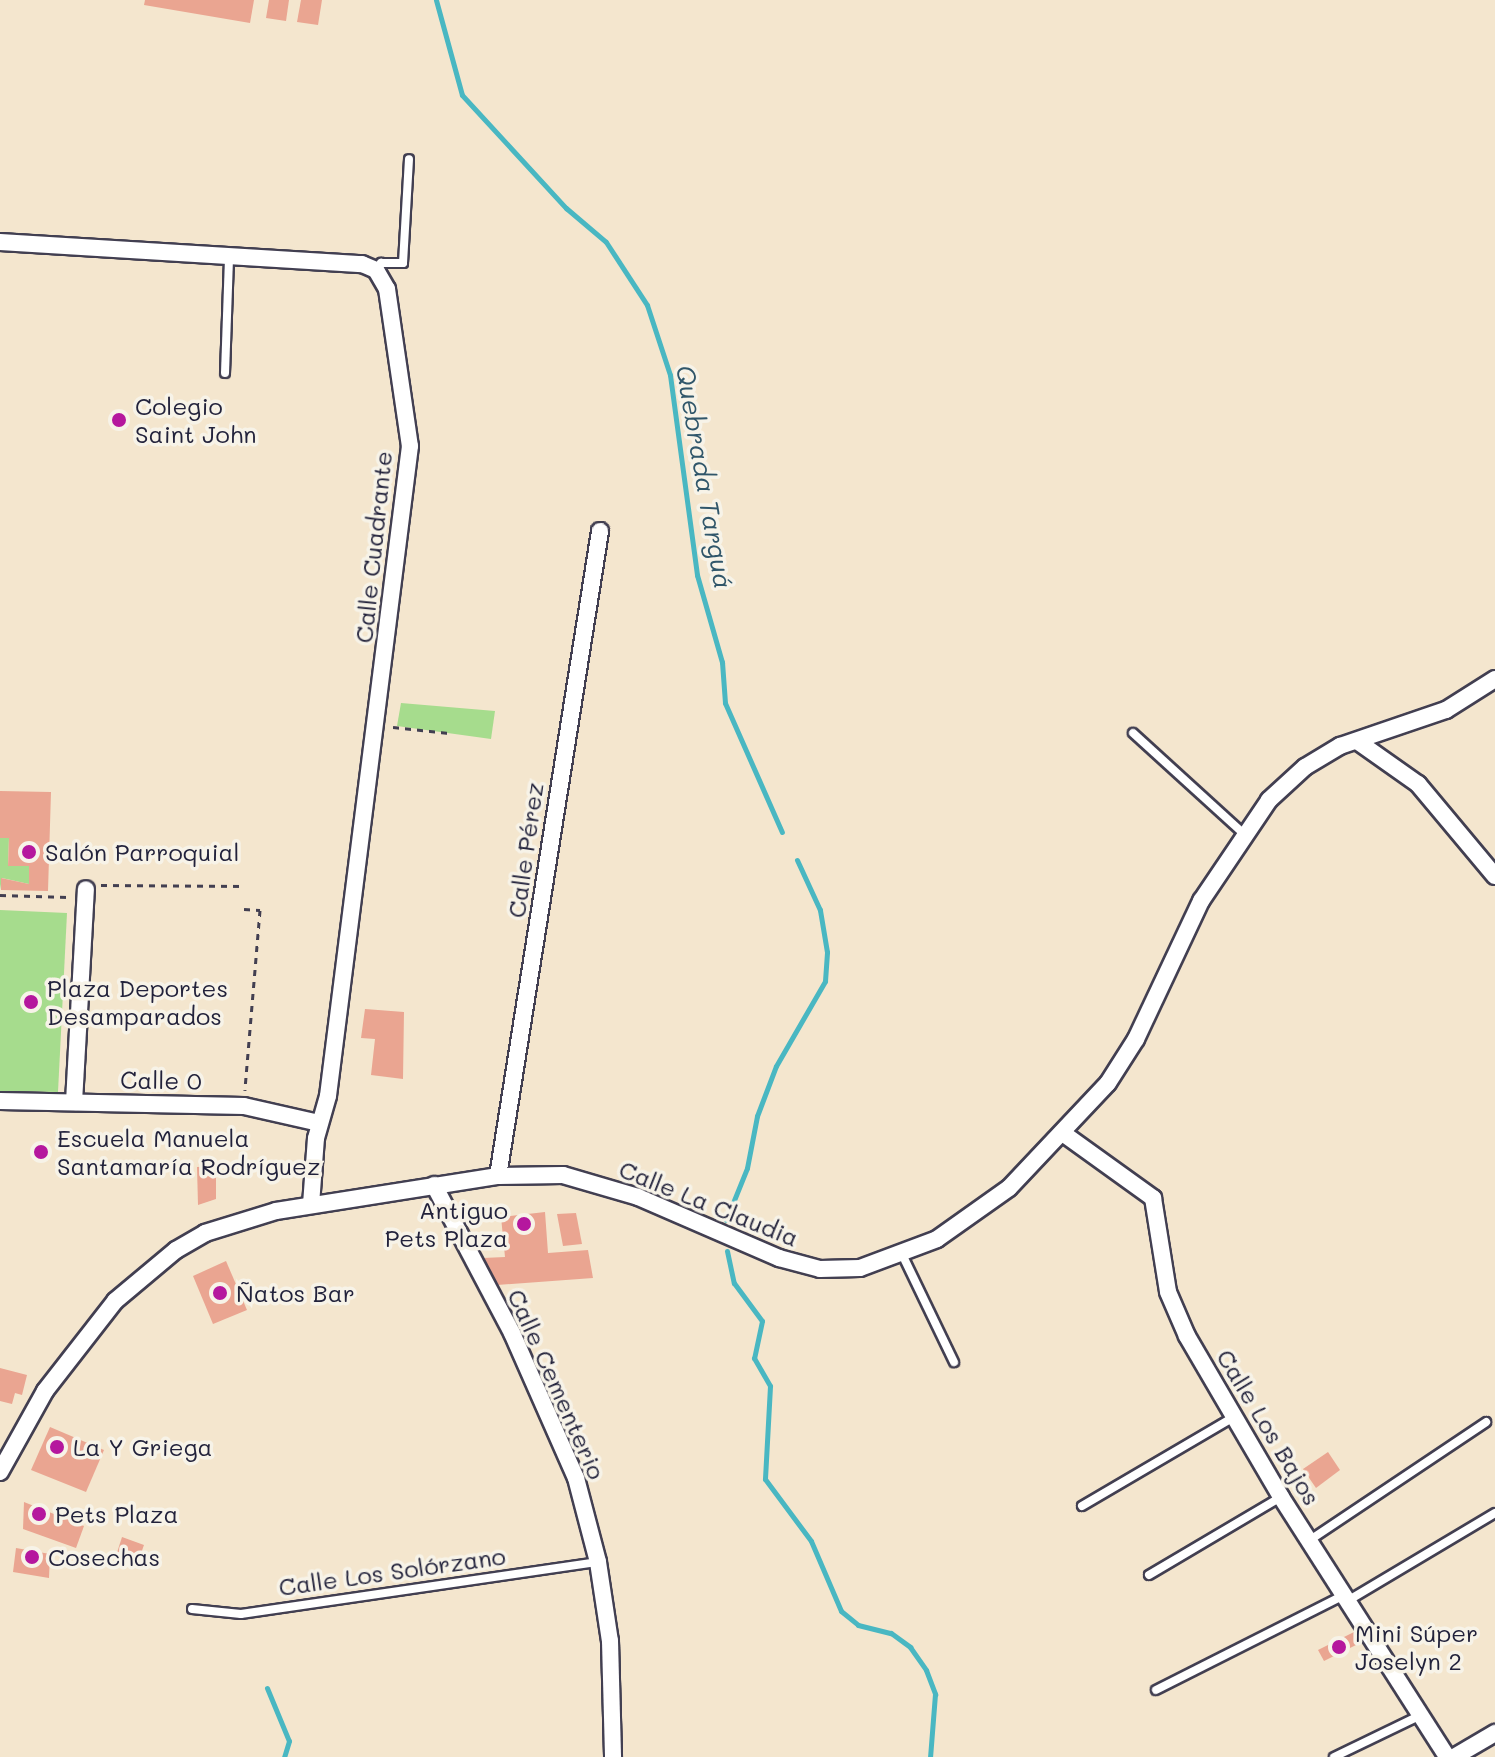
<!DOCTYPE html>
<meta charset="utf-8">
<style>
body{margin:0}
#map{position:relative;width:1495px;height:1757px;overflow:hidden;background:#f4e6ce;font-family:Mali,sans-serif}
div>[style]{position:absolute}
.green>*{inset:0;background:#a6dc8d}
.stream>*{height:5px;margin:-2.5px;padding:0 2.5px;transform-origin:2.5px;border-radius:2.5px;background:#49b7c2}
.building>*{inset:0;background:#eaa591}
.path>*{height:3px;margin-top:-1.5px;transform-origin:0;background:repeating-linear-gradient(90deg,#423f51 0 6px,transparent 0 12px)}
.roads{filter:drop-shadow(2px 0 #423f51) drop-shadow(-2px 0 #423f51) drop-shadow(0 2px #423f51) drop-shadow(0 -2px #423f51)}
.service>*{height:8px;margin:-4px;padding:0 4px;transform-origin:4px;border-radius:4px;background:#fff}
.minor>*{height:16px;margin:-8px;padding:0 8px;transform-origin:8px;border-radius:8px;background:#fff}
.dots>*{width:22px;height:22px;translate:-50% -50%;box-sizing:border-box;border:4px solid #f7f3e8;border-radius:50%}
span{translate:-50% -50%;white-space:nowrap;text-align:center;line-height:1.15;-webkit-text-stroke:7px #f7f3e8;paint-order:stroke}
.poi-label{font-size:24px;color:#22223b}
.left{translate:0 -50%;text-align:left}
.right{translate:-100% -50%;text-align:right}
.street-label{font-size:24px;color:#22223b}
.water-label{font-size:26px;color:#30566a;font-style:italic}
</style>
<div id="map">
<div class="green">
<i style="clip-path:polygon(401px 703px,495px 711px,491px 739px,397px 726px)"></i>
<i style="clip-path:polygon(0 838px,9px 838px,8px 865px,29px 866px,29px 884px,2px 878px,0 890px)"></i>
<i style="clip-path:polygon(0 910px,67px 913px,58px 1092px,0 1091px)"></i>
</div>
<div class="stream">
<i style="left:436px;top:0;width:98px;rotate:74.7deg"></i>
<i style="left:462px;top:95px;width:154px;rotate:47.4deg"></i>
<i style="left:566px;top:208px;width:52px;rotate:40.4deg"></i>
<i style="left:606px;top:242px;width:75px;rotate:56.9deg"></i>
<i style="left:647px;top:305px;width:74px;rotate:71.8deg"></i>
<i style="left:670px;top:375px;width:202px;rotate:82.3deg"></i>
<i style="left:697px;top:575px;width:91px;rotate:74deg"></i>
<i style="left:722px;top:662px;width:41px;rotate:85.8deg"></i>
<i style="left:725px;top:703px;width:141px;rotate:66.2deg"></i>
<i style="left:726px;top:1220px;width:56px;rotate:-68deg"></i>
<i style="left:747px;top:1168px;width:53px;rotate:-79.1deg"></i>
<i style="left:757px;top:1116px;width:53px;rotate:-69.2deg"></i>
<i style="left:776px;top:1066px;width:98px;rotate:-60deg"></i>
<i style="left:825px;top:981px;width:29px;rotate:-86deg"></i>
<i style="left:827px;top:952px;width:43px;rotate:-99.5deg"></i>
<i style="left:820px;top:910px;width:55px;rotate:-114.7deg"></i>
<i style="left:727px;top:1251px;width:33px;rotate:78deg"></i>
<i style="left:734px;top:1283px;width:47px;rotate:53.6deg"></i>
<i style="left:762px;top:1321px;width:38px;rotate:102deg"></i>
<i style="left:754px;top:1358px;width:32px;rotate:60deg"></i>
<i style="left:770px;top:1386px;width:93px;rotate:93.1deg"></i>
<i style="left:765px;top:1479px;width:77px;rotate:53.4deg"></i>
<i style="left:811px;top:1541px;width:76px;rotate:66.8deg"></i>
<i style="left:841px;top:1611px;width:22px;rotate:39deg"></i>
<i style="left:858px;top:1625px;width:34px;rotate:14deg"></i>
<i style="left:891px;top:1633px;width:24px;rotate:36deg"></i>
<i style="left:910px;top:1647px;width:28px;rotate:55deg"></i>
<i style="left:926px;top:1670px;width:26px;rotate:69deg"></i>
<i style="left:935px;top:1694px;width:63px;rotate:94.5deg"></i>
<i style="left:267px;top:1688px;width:57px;rotate:67.5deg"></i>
<i style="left:289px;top:1741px;width:17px;rotate:107deg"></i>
</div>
<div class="building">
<i style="clip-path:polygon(145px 0,254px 0,250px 23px,144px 5px)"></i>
<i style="clip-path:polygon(269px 0,289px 0,286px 21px,266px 18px)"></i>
<i style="clip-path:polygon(301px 0,322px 0,318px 25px,297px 22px)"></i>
<i style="clip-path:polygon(0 791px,51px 792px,48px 891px,1px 890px,1px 878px,29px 884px,29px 866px,8px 866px,9px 838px,0 838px)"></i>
<i style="clip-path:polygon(365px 1009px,404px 1012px,403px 1079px,371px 1075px,375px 1039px,361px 1038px)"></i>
<i style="clip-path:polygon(216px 1166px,216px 1199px,198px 1205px,197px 1167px)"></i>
<i style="clip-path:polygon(545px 1212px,548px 1253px,588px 1250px,593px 1278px,497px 1285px,483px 1258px,505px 1257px,501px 1217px)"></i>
<i style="clip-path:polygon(576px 1213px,582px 1244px,563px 1246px,557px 1214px)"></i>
<i style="clip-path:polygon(226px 1261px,247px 1310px,213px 1324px,193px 1276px)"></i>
<i style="clip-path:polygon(0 1368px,27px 1375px,22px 1395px,15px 1393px,12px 1404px,0 1401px)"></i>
<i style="clip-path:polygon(50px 1427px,104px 1450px,86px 1492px,31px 1470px)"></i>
<i style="clip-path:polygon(1328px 1452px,1340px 1470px,1316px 1488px,1303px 1469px)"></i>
<i style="clip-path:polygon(24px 1502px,84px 1526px,76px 1548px,23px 1529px)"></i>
<i style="clip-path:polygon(122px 1537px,144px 1545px,136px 1567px,115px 1559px)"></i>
<i style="clip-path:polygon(16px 1548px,50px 1554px,49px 1578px,13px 1572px)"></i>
<i style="clip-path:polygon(1354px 1632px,1360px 1643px,1324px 1661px,1318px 1650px)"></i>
</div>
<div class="path">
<i style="left:393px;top:727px;width:56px;rotate:6.1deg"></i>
<i style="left:101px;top:885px;width:144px;rotate:0.4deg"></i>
<i style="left:0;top:895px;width:68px;rotate:1.7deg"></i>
<i style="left:244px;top:909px;width:16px;rotate:4deg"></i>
<i style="left:260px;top:910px;width:181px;rotate:94.8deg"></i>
</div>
<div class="roads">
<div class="service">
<i style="left:376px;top:270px;width:9px;rotate:-54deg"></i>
<i style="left:381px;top:263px;width:22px"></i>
<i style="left:403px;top:263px;width:104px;rotate:-86.7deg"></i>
<i style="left:225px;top:373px;width:116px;rotate:-88deg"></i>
<i style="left:1133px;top:733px;width:150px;rotate:42.3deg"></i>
<i style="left:902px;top:1254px;width:120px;rotate:64.3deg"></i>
<i style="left:1082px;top:1506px;width:176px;rotate:-30.4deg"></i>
<i style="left:1310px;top:1540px;width:212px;rotate:-33.8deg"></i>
<i style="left:1149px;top:1575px;width:153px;rotate:-30.6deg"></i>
<i style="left:1349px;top:1600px;width:170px;rotate:-30.8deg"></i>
<i style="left:192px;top:1609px;width:49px;rotate:5.8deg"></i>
<i style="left:241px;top:1614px;width:361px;rotate:-8.3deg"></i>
<i style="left:1156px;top:1690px;width:211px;rotate:-26.8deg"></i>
<i style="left:1334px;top:1757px;width:97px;rotate:-25.8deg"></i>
</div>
<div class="minor">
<i style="left:0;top:242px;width:363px;rotate:3.5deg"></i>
<i style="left:362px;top:264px;width:15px;rotate:23deg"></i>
<i style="left:376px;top:270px;width:22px;rotate:60deg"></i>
<i style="left:387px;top:289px;width:159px;rotate:81.7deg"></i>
<i style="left:410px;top:446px;width:655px;rotate:97.19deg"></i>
<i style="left:328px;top:1096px;width:44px;rotate:105.9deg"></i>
<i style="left:316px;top:1138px;width:67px;rotate:94.3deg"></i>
<i style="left:1357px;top:741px;width:75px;rotate:35.2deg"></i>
<i style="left:1418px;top:784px;width:120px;rotate:50.1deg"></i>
<i style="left:0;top:1101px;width:244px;rotate:1.2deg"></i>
<i style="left:244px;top:1106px;width:77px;rotate:12.8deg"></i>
<i style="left:74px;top:1102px;width:213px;rotate:-86.8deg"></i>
<i style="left:1064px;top:1134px;width:110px;rotate:35.7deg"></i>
<i style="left:1153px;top:1198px;width:95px;rotate:80.9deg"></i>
<i style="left:1168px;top:1292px;width:48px;rotate:66.6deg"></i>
<i style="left:1187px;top:1336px;width:186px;rotate:59.7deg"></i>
<i style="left:1281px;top:1497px;width:308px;rotate:57.4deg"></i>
<i style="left:498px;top:1176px;width:653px;rotate:-81.01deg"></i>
<i style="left:434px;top:1185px;width:167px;rotate:62.2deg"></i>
<i style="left:512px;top:1333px;width:158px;rotate:66.2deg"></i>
<i style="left:576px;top:1478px;width:87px;rotate:75.3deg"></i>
<i style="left:598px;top:1562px;width:80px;rotate:81.4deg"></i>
<i style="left:610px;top:1641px;width:116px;rotate:88.5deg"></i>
<i style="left:0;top:1472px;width:93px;rotate:-60.9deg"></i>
<i style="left:45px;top:1391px;width:114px;rotate:-52.1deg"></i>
<i style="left:115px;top:1301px;width:80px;rotate:-39.9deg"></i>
<i style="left:176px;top:1250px;width:34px;rotate:-30deg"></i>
<i style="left:205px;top:1233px;width:74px;rotate:-17.2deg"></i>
<i style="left:276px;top:1211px;width:225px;rotate:-9deg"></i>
<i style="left:498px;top:1176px;width:65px;rotate:-0.9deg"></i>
<i style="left:563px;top:1175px;width:78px;rotate:16.3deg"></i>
<i style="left:638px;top:1197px;width:154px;rotate:23.4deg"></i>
<i style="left:779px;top:1258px;width:42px;rotate:15deg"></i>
<i style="left:820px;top:1269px;width:40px;rotate:-1.4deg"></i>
<i style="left:860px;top:1268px;width:82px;rotate:-20.6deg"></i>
<i style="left:937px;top:1239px;width:88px;rotate:-35.3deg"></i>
<i style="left:1009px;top:1188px;width:144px;rotate:-46.7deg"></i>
<i style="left:1108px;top:1083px;width:52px;rotate:-57.5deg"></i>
<i style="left:1136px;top:1039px;width:153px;rotate:-64.8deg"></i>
<i style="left:1201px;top:901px;width:122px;rotate:-56deg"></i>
<i style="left:1269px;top:800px;width:49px;rotate:-42.5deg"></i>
<i style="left:1305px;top:767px;width:41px;rotate:-31deg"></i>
<i style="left:1340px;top:746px;width:112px;rotate:-18.8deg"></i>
<i style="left:1446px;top:710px;width:58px;rotate:-32.3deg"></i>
<i style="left:1454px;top:1757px;width:48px;rotate:-30.3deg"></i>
</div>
</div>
<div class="dots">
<i style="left:119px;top:420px;background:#b5179e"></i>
<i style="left:29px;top:852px;background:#b5179e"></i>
<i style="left:31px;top:1002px;background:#b5179e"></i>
<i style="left:41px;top:1152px;background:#b5179e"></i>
<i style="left:524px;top:1224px;background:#b5179e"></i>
<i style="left:220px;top:1293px;background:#b5179e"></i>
<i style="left:57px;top:1447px;background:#b5179e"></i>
<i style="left:39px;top:1514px;background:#b5179e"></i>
<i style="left:32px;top:1557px;background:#b5179e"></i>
<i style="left:1339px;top:1647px;background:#b5179e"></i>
</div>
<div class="poi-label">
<span class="left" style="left:135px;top:420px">Colegio<br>Saint John</span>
<span class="left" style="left:45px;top:852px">Salón Parroquial</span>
<span class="left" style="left:47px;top:1002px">Plaza Deportes<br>Desamparados</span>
<span class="left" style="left:57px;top:1152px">Escuela Manuela<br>Santamaría Rodríguez</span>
<span class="right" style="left:508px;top:1224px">Antiguo<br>Pets Plaza</span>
<span class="left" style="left:236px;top:1293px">Ñatos Bar</span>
<span class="left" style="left:73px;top:1447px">La Y Griega</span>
<span class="left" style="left:55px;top:1514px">Pets Plaza</span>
<span class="left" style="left:48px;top:1557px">Cosechas</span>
<span class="left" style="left:1355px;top:1647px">Mini Súper<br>Joselyn 2</span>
</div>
<div class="street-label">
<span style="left:373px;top:547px;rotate:-84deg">Calle Cuadrante</span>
<span style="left:525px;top:850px;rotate:-82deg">Calle Pérez</span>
<span style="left:161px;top:1080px;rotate:1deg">Calle 0</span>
<span style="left:709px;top:1203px;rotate:22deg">Calle La Claudia</span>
<span style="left:557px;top:1384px;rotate:66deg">Calle Cementerio</span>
<span style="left:1269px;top:1427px;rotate:59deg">Calle Los Bajos</span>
<span style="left:392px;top:1571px;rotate:-8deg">Calle Los Solórzano</span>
</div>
<div class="water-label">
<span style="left:704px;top:477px;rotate:80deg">Quebrada Targuá</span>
</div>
</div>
